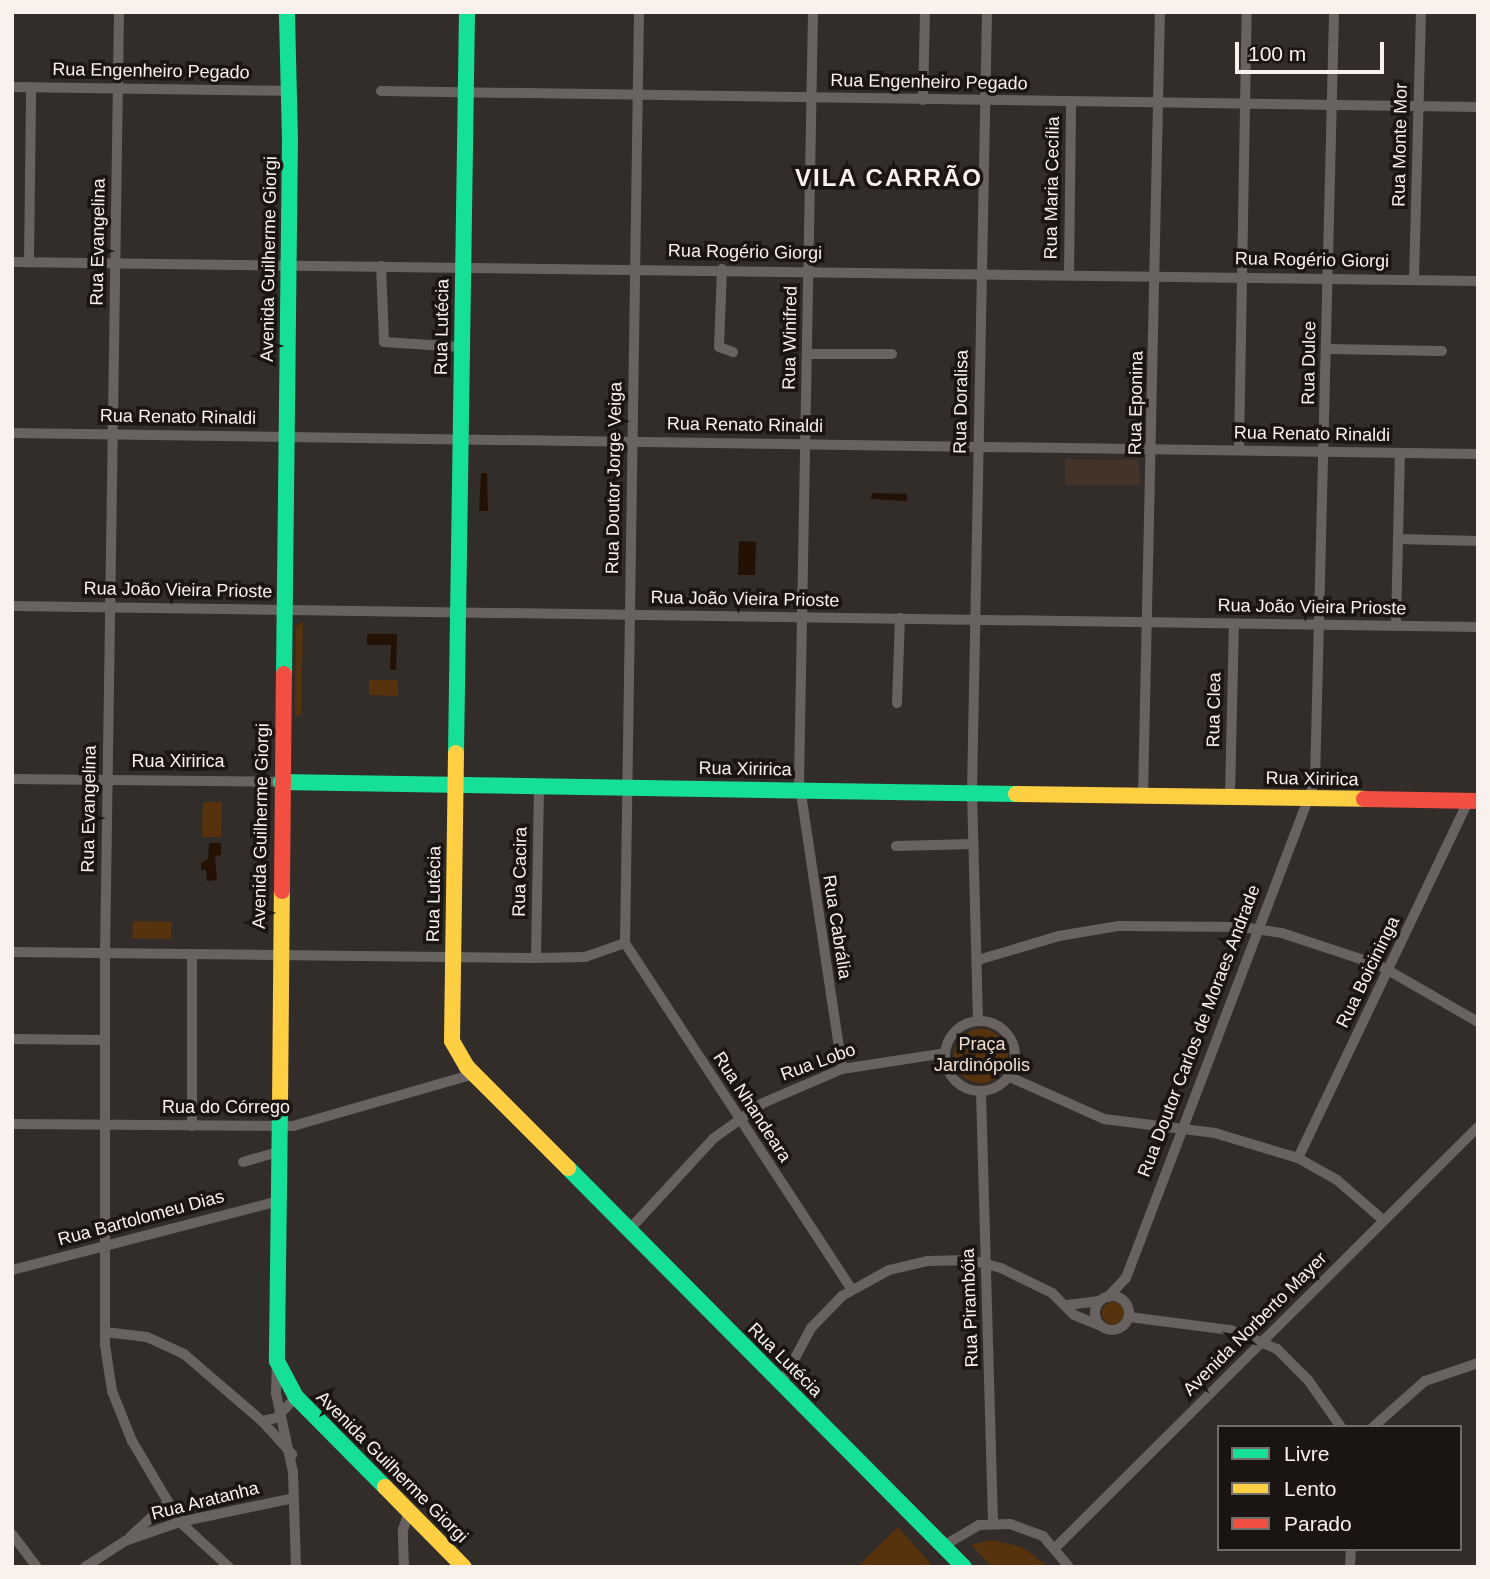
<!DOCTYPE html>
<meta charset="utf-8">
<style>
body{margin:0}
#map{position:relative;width:1490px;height:1579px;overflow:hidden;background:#322d28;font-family:Arial,sans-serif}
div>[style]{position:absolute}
.built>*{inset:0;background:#423428}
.green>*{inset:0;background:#56330c}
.round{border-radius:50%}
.water>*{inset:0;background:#231104}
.street>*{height:10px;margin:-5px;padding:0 5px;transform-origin:5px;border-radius:5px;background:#686360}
.street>.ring{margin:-5px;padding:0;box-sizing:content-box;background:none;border:10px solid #686360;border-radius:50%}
.fast>*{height:16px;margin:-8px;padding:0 8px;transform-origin:8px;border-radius:8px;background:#16e098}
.slow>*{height:16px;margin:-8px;padding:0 8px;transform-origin:8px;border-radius:8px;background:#ffcf43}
.jam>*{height:16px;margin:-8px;padding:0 8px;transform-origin:8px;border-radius:8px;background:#f24e42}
span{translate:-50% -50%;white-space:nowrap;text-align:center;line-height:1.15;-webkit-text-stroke:7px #1a1512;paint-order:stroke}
.street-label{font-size:18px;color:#f8f1ec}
.park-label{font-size:18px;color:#f1dfd0}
.district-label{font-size:24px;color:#f8f1ec;font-weight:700;letter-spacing:2px}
.frame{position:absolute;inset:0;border:14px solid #f8f1ec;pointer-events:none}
.legend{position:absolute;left:1217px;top:1425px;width:245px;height:126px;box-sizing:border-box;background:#1a1512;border:2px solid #736d69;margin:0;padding:9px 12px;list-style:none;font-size:21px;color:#f8f1ec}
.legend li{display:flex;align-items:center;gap:14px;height:35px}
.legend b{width:35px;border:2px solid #736d69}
.scale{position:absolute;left:1235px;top:42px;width:149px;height:32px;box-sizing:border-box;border:4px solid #f8f1ec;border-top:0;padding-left:9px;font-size:21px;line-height:24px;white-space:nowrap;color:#f8f1ec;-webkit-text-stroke:5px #1a1512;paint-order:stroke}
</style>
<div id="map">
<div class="built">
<i style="clip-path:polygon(1065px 459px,1138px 460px,1141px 485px,1065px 485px)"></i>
</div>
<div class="green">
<i style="clip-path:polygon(303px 621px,301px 715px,295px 716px,296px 627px)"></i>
<i style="clip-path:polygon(369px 680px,398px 680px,398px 696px,369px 695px)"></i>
<i style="clip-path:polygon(203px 802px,222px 802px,221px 837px,202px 837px)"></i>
<i style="clip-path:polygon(133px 921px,172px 922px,171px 939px,132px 938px)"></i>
<i class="round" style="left:954px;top:1029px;width:54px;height:54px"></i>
<i class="round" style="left:1102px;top:1302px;width:22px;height:22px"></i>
<i style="clip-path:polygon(898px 1527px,934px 1567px,857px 1567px)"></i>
<i style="clip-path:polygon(991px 1540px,1022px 1547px,1049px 1567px,992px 1567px,971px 1545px)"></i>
</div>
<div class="water">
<i style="clip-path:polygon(481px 473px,487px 473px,488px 511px,479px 511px)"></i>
<i style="clip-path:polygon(872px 493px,907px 494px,907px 501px,871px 499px)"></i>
<i style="clip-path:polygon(739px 541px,756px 542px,755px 575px,738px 575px)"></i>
<i style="clip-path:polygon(367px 634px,397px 634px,396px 670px,390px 670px,391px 645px,367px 645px)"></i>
<i style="clip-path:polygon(209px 843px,221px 843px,221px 855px,215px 856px,217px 880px,207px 881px,206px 870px,201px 870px,201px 863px,208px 859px)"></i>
</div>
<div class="street">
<i style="left:119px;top:12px;width:941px;rotate:90.85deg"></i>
<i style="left:105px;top:953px;width:392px;rotate:90deg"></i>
<i style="left:105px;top:1345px;width:47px;rotate:81.3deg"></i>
<i style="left:112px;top:1391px;width:54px;rotate:68.2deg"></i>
<i style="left:132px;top:1441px;width:94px;rotate:59.3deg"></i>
<i style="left:180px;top:1522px;width:67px;rotate:42.6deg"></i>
<i style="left:639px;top:12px;width:931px;rotate:90.86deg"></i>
<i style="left:625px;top:943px;width:413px;rotate:56.8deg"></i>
<i style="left:813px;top:12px;width:768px;rotate:91.04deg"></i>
<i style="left:799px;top:780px;width:292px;rotate:81.5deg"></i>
<i style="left:12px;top:87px;width:277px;rotate:0.8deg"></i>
<i style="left:381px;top:91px;width:1097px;rotate:0.84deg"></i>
<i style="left:923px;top:100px;width:85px;rotate:-88.7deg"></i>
<i style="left:12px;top:262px;width:1466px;rotate:0.74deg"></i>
<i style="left:29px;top:262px;width:175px;rotate:-89.3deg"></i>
<i style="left:381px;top:266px;width:76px;rotate:87.7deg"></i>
<i style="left:384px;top:342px;width:77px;rotate:3.7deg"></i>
<i style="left:722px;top:269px;width:78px;rotate:92.2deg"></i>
<i style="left:719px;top:347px;width:15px;rotate:20deg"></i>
<i style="left:1069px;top:274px;width:172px;rotate:-89.3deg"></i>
<i style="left:1414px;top:279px;width:267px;rotate:-88.5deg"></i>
<i style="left:1327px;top:349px;width:115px;rotate:1deg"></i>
<i style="left:808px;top:354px;width:84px"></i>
<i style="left:12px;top:433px;width:1466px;rotate:0.82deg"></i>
<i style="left:1239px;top:450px;width:438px;rotate:-89deg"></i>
<i style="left:1398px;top:539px;width:80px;rotate:1.4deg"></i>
<i style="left:12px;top:606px;width:1466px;rotate:0.82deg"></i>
<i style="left:1396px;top:626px;width:173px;rotate:-88.7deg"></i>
<i style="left:897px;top:703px;width:85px;rotate:-88deg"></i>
<i style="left:12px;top:779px;width:269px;rotate:0.6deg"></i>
<i style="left:1143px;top:795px;width:783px;rotate:-88.76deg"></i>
<i style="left:1230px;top:796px;width:172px;rotate:-88.7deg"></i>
<i style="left:896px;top:846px;width:77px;rotate:-1.5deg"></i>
<i style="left:12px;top:952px;width:524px;rotate:0.66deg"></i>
<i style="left:536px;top:958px;width:49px;rotate:-1.2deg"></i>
<i style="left:585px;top:957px;width:42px;rotate:-19.3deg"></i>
<i style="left:536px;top:958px;width:172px;rotate:-89deg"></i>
<i style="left:978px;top:960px;width:84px;rotate:-16.5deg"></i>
<i style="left:1059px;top:936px;width:61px;rotate:-9.5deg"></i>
<i style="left:1119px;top:926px;width:123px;rotate:0.5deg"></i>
<i style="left:1242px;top:927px;width:40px;rotate:8.5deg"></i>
<i style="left:1282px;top:933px;width:102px;rotate:18.3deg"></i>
<i style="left:1379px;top:965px;width:114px;rotate:29.9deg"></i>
<i class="ring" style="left:945px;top:1021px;width:60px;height:60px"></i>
<i style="left:978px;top:1021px;width:229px;rotate:-91.5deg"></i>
<i style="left:972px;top:792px;width:780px;rotate:-88.9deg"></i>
<i style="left:12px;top:1039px;width:93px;rotate:0.6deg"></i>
<i style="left:1010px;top:1077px;width:103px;rotate:24.1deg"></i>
<i style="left:1104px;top:1119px;width:112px;rotate:7.2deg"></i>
<i style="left:1215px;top:1133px;width:87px;rotate:16.8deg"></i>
<i style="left:1298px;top:1158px;width:45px;rotate:29.4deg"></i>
<i style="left:1337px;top:1180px;width:61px;rotate:41deg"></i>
<i style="left:981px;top:1092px;width:431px;rotate:88.4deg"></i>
<i style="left:12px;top:1124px;width:281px;rotate:0.4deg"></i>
<i style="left:293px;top:1126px;width:188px;rotate:-16deg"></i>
<i style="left:192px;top:1126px;width:172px;rotate:-90deg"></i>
<i style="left:1298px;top:1158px;width:397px;rotate:-64.5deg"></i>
<i style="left:243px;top:1162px;width:37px;rotate:-16deg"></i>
<i style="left:629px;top:1230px;width:125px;rotate:-47.3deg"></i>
<i style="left:714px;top:1138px;width:60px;rotate:-35.5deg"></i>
<i style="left:763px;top:1103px;width:86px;rotate:-23.3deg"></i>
<i style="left:842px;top:1069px;width:104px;rotate:-8.8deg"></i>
<i style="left:12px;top:1270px;width:276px;rotate:-14.5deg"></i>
<i class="ring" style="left:1095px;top:1296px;width:24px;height:24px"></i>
<i style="left:1108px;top:1297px;width:26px;rotate:-47deg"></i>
<i style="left:1126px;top:1278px;width:532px;rotate:-69.18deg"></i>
<i style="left:1315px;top:781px;width:769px;rotate:-88.58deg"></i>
<i style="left:1067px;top:1305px;width:33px;rotate:-7deg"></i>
<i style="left:1129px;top:1317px;width:103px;rotate:7.3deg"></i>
<i style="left:1231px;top:1330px;width:50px;rotate:22.4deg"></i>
<i style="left:1277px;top:1349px;width:44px;rotate:45deg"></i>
<i style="left:1308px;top:1380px;width:57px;rotate:54.9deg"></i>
<i style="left:105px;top:1332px;width:42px;rotate:6.8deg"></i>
<i style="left:147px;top:1337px;width:41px;rotate:24.7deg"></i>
<i style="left:184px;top:1354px;width:103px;rotate:40.7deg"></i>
<i style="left:262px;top:1421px;width:14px;rotate:-12deg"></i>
<i style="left:276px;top:1418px;width:29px;rotate:-46deg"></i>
<i style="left:277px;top:1362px;width:31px;rotate:92deg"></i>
<i style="left:276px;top:1393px;width:81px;rotate:77.9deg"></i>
<i style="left:293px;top:1472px;width:95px;rotate:88.2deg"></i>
<i style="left:781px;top:1384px;width:64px;rotate:-61.8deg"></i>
<i style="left:811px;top:1328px;width:45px;rotate:-45.9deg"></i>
<i style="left:842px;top:1296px;width:54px;rotate:-29deg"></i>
<i style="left:889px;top:1270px;width:39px;rotate:-13deg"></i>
<i style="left:927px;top:1261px;width:44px;rotate:-1.3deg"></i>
<i style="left:971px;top:1260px;width:31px;rotate:15deg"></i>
<i style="left:1001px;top:1268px;width:57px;rotate:26.1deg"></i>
<i style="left:1052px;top:1293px;width:31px;rotate:45deg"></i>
<i style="left:1074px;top:1315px;width:27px;rotate:22deg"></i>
<i style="left:262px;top:1421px;width:45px;rotate:47.7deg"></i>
<i style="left:1373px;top:1427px;width:69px;rotate:-41.5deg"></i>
<i style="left:1425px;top:1381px;width:56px;rotate:-18.8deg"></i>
<i style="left:12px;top:1534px;width:41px;rotate:52.9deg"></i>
<i style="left:130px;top:1537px;width:50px;rotate:-42.6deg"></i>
<i style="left:943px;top:1546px;width:42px;rotate:-30.3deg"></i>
<i style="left:979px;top:1525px;width:31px;rotate:-2deg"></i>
<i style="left:1010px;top:1524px;width:35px;rotate:20deg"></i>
<i style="left:1043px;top:1536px;width:40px;rotate:50deg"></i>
<i style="left:1056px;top:1547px;width:595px;rotate:-44.86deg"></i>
<i style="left:85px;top:1567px;width:48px;rotate:-33deg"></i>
<i style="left:125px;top:1541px;width:58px;rotate:-19.1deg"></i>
<i style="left:180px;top:1522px;width:116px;rotate:-11.9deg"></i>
<i style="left:404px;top:1567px;width:37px;rotate:-92deg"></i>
<i style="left:403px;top:1530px;width:19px;rotate:-72deg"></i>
<i style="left:1350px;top:1567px;width:18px;rotate:-87deg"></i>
</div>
<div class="fast">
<i style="left:284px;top:674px;width:535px;rotate:-89.36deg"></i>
<i style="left:290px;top:139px;width:127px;rotate:-91.4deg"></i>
<i style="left:456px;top:753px;width:741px;rotate:-89.15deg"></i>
<i style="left:281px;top:782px;width:735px;rotate:0.94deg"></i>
<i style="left:280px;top:1105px;width:256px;rotate:90.7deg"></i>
<i style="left:277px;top:1361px;width:41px;rotate:62.2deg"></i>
<i style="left:296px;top:1397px;width:127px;rotate:45.3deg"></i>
<i style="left:568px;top:1168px;width:562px;rotate:45.22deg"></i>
</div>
<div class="slow">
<i style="left:456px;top:753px;width:288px;rotate:90.8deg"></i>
<i style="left:452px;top:1041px;width:30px;rotate:60deg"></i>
<i style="left:467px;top:1067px;width:143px;rotate:45deg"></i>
<i style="left:1016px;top:794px;width:348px;rotate:0.8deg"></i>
<i style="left:280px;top:1105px;width:214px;rotate:-89.5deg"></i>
<i style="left:385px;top:1487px;width:112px;rotate:45.4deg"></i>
</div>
<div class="jam">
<i style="left:1364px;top:799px;width:114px;rotate:1deg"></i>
<i style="left:282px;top:891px;width:217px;rotate:-89.5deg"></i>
</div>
<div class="street-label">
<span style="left:151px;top:71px;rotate:1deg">Rua Engenheiro Pegado</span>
<span style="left:929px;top:82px;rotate:1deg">Rua Engenheiro Pegado</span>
<span style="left:1400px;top:145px;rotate:-89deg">Rua Monte Mor</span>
<span style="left:1052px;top:188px;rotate:-89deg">Rua Maria Cecília</span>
<span style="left:98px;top:242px;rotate:-89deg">Rua Evangelina</span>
<span style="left:745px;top:252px;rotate:1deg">Rua Rogério Giorgi</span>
<span style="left:269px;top:259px;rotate:-89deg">Avenida Guilherme Giorgi</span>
<span style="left:1312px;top:260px;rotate:1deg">Rua Rogério Giorgi</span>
<span style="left:442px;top:327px;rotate:-89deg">Rua Lutécia</span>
<span style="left:790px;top:338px;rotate:-89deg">Rua Winifred</span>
<span style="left:1309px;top:363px;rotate:-89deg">Rua Dulce</span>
<span style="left:961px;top:402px;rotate:-89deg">Rua Doralisa</span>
<span style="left:1136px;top:403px;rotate:-89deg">Rua Eponina</span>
<span style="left:178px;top:417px;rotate:1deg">Rua Renato Rinaldi</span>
<span style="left:745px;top:425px;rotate:1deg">Rua Renato Rinaldi</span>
<span style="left:1312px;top:434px;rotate:1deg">Rua Renato Rinaldi</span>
<span style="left:614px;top:478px;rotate:-89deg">Rua Doutor Jorge Veiga</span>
<span style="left:178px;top:590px;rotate:1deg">Rua João Vieira Prioste</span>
<span style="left:745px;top:599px;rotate:1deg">Rua João Vieira Prioste</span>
<span style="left:1312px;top:607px;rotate:1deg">Rua João Vieira Prioste</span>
<span style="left:1214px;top:710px;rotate:-89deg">Rua Clea</span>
<span style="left:178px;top:761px">Rua Xiririca</span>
<span style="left:745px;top:769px;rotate:1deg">Rua Xiririca</span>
<span style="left:1312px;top:779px;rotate:1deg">Rua Xiririca</span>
<span style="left:89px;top:809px;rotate:-89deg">Rua Evangelina</span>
<span style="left:261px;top:826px;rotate:-89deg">Avenida Guilherme Giorgi</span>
<span style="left:520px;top:872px;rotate:-89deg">Rua Cacira</span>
<span style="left:434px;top:894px;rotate:-89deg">Rua Lutécia</span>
<span style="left:837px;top:927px;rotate:81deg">Rua Cabrália</span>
<span style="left:1368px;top:972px;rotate:-64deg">Rua Boicininga</span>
<span style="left:1199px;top:1031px;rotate:-69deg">Rua Doutor Carlos de Moraes Andrade</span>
<span style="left:818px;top:1062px;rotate:-20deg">Rua Lobo</span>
<span style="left:226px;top:1107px">Rua do Córrego</span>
<span style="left:752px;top:1107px;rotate:57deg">Rua Nhandeara</span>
<span style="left:141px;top:1218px;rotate:-15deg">Rua Bartolomeu Dias</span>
<span style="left:970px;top:1308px;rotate:-92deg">Rua Pirambóia</span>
<span style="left:1255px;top:1324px;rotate:-45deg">Avenida Norberto Mayer</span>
<span style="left:785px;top:1360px;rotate:45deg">Rua Lutécia</span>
<span style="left:392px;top:1467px;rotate:45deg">Avenida Guilherme Giorgi</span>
<span style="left:205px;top:1501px;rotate:-14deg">Rua Aratanha</span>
</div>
<div class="park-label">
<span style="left:982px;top:1055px">Praça<br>Jardinópolis</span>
</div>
<div class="district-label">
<span style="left:889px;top:178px">VILA CARRÃO</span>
</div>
<div class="frame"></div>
<ul class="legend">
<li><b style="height:9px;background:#16e098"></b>Livre</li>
<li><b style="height:9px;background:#ffcf43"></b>Lento</li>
<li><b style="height:9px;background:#f24e42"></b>Parado</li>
</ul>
<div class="scale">100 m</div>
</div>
